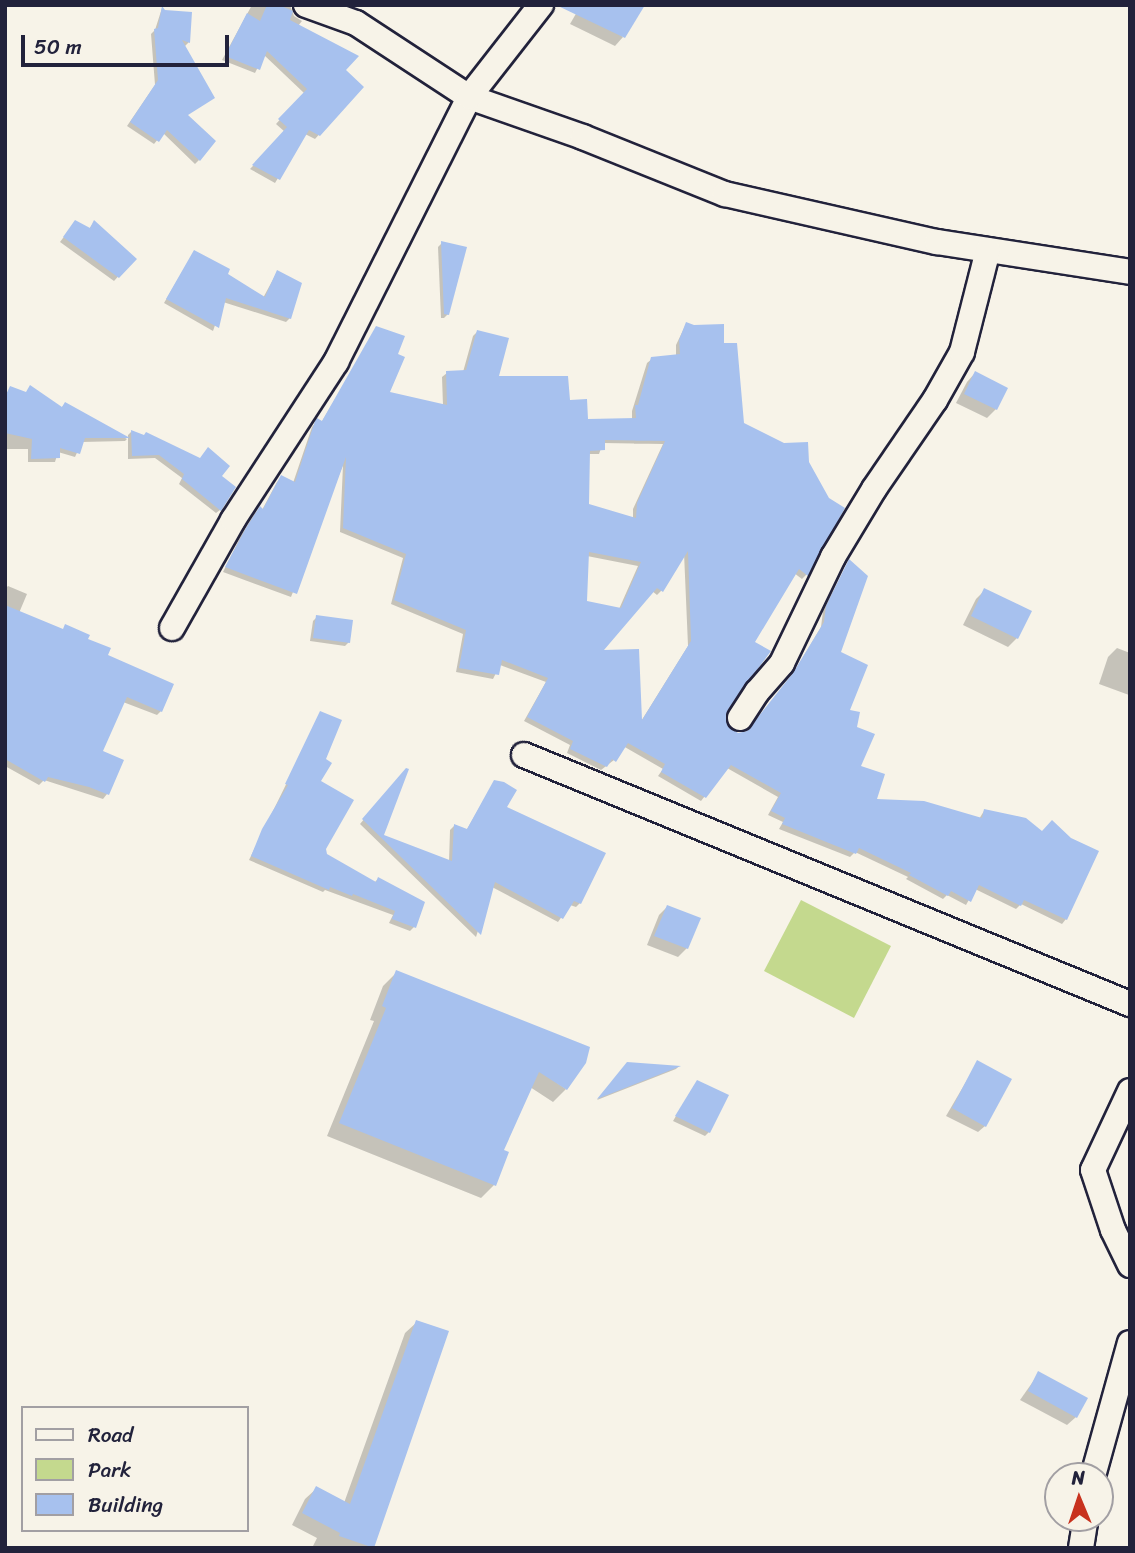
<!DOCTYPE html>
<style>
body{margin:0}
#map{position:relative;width:1135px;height:1553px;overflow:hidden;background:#f7f3e8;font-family:Sriracha,sans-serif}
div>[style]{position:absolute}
.green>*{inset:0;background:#c4d98e}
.shadow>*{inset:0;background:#0003}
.building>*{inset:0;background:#a7c1ee}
.roads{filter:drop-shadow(2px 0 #22223b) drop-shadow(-2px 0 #22223b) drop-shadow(0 2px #22223b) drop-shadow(0 -2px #22223b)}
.minor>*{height:24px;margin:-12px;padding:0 12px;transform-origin:12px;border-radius:12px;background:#f7f3e8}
span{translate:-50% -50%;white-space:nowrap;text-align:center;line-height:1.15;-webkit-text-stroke:5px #f7f3e8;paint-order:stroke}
.frame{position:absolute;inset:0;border:7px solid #22223b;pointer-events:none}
.legend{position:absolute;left:21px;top:1406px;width:228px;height:126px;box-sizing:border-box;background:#f7f3e8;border:2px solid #a29fa3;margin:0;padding:9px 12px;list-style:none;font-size:21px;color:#22223b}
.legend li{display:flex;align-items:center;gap:14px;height:35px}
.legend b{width:35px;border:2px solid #a29fa3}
.north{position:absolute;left:1044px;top:1462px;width:70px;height:70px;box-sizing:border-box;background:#f7f3e8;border:2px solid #a29fa3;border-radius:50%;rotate:358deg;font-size:19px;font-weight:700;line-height:28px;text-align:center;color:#22223b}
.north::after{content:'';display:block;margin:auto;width:24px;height:32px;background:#c8321e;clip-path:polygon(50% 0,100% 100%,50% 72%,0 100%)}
.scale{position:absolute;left:21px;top:35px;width:208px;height:32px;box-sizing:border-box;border:4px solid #22223b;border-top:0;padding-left:9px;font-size:21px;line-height:24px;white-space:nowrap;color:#22223b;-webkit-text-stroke:5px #f7f3e8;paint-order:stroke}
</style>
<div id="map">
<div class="green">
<i style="clip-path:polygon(801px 900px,891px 946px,854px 1018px,764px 971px)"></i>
</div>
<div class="shadow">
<i style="clip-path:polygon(252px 5px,290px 5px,294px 16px,302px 21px,298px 26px,362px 87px,315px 139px,305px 134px,275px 183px,250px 169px,285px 132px,276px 124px,304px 93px,264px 55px,255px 73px,222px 60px)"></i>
<i style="clip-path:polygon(581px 5px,623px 37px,615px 46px,570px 24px)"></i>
<i style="clip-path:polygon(162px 8px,189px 42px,184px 47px,213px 98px,186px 115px,199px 160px,195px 164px,163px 133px,154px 144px,127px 126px,155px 85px,151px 34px,155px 30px)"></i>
<i style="clip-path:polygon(94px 222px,134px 259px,114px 281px,60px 242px,72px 226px,89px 229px)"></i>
<i style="clip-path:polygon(442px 243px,448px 314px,444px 318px,441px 318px,438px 247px)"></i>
<i style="clip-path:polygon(194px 252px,263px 298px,277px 272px,290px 318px,286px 322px,223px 302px,213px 331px,164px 303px)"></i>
<i style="clip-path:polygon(evenodd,686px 324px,722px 345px,742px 424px,807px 462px,828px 500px,843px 509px,806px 575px,802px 579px,794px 573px,752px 642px,726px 709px,725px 726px,738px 735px,747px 733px,790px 679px,821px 627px,823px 611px,849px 562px,839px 653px,848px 711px,855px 728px,858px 768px,875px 800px,979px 819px,984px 811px,1066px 919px,1062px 924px,1021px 904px,1016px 909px,975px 889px,966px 905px,947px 895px,943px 899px,906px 879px,908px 877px,855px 852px,850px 857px,779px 829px,783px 822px,768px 815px,778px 797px,727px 768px,701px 801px,658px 776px,663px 769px,623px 746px,614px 760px,601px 770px,567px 753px,570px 745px,524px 721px,546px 682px,500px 665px,493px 679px,456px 672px,463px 634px,391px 604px,403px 558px,340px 532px,343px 465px,291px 597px,223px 572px,242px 534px,256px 512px,262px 510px,277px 482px,282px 478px,293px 483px,312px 427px,317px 421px,321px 423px,377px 328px,396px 355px,388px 393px,443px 406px,442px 377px,447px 373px,463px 372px,473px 336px,477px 332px,497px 378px,569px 402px,586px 421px,632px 419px,632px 411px,647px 363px,652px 359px,676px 356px,676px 345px,686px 324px,603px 443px,663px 444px,633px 509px,633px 519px,587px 505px,588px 454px,599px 454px,603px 443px,686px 324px,684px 553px,688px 646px,640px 723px,600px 652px,652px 591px,657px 595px,661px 591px,684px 553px,686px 324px,587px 556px,638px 566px,619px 609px,585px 603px,587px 556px)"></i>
<i style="clip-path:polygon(975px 373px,1006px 389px,996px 409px,987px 418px,956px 403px,967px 382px)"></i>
<i style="clip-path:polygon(11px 388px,61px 408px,65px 404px,127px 439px,125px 441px,82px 442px,75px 457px,58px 452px,55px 462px,28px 462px,28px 449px,5px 449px,5px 395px)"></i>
<i style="clip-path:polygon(131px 432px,200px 460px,220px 476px,220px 510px,216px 513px,179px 484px,182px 478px,155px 458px,128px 459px,128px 435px)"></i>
<i style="clip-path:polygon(8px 586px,27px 594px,19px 613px,86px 640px,161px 711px,157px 715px,123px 702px,101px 752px,107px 794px,103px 799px,44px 780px,39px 785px,5px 766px,5px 589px)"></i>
<i style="clip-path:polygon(985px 590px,1017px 638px,1008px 647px,963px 625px,976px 599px)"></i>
<i style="clip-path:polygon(317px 617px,349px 642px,345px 646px,310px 641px,313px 621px)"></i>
<i style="clip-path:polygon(1117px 648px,1130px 653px,1129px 695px,1099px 684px,1108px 657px)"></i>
<i style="clip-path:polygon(321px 713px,324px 760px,319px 782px,326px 855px,374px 883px,378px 879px,414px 927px,410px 931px,389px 923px,393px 915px,325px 890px,323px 892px,249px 860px)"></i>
<i style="clip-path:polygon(402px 774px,381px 836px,449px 862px,450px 830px,454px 826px,466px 831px,494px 782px,505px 808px,580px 903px,576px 907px,570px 905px,558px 922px,492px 887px,476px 937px,360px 824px)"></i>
<i style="clip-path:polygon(667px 907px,687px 948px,678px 957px,647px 945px,659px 915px)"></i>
<i style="clip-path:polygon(396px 973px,566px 1089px,553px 1102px,530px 1087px,502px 1151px,494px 1185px,481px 1198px,327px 1136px,374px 1021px,370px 1020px,383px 986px)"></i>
<i style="clip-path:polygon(977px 1063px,985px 1126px,978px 1132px,946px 1116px)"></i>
<i style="clip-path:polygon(678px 1067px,676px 1069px,597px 1100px,623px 1068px)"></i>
<i style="clip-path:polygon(694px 1086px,709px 1132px,705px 1136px,673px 1121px)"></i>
<i style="clip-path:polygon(417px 1322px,373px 1548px,312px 1548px,317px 1538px,292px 1525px,305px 1499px,317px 1488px,344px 1503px,405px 1333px)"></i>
<i style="clip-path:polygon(1039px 1373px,1076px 1417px,1067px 1425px,1020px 1400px)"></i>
</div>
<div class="building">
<i style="clip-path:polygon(267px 5px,279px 5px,293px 11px,290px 20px,359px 56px,346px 70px,364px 87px,320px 136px,309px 130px,280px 180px,252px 165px,287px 127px,278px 119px,307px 89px,267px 51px,260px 70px,225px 56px,247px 13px,260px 21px)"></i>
<i style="clip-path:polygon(556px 5px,645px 5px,625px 38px)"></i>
<i style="clip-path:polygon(162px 6px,165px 10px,192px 12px,190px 43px,182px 40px,215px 98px,188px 115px,216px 141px,200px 161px,167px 130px,159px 142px,130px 122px,158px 80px,154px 29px,158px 28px)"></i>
<i style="clip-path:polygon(75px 220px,90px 228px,94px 220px,137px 259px,119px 278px,63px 237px)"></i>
<i style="clip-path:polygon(441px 241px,467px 247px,449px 315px,444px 314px)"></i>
<i style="clip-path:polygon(194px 250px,230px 269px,228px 274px,265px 297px,277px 270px,302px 283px,291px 319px,226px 298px,219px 328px,166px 299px)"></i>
<i style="clip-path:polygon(evenodd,686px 322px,694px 325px,724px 324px,724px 343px,737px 343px,744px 423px,784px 443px,808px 442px,809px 462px,829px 498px,845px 508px,808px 576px,799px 569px,755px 642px,771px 651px,728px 710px,727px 725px,738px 733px,747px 731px,793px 673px,824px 622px,826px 606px,849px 559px,868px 576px,841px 652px,868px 665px,850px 710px,860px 712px,857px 727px,875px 734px,861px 766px,885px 774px,877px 799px,924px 801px,982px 818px,984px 809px,1026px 818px,1042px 831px,1052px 820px,1071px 838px,1099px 851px,1067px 920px,1024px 900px,1021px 906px,979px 885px,971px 902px,951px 891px,948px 896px,909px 875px,911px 873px,859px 848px,856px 854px,782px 824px,785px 818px,771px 811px,781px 793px,731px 765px,706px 798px,661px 772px,665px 764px,628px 743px,616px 762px,612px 759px,607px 767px,570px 749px,573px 741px,527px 717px,548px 678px,502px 660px,499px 675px,459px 668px,466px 630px,394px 600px,406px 554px,343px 528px,346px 457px,297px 594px,225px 567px,246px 528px,260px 506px,263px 509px,281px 475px,295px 482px,315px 421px,317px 418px,322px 421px,376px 326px,405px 336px,398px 354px,405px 357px,390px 392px,447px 405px,446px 371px,466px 370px,477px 330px,509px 338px,499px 376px,568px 376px,570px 400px,587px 399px,588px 419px,636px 418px,635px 405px,638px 405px,651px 357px,680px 354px,679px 340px,686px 322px,605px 440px,665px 441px,637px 503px,636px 518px,589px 504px,590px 451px,605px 450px,605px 440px,686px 322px,688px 551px,691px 641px,642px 720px,639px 649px,604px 650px,657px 588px,663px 592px,688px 551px,686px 322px,589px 552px,641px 562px,621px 608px,587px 601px,589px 552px)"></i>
<i style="clip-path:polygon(975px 371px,1008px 388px,997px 410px,964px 394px)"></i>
<i style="clip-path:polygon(30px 385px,62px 407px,65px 402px,130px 438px,85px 438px,80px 454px,60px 448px,60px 458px,31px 459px,32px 439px,5px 433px,5px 397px,10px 386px,26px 392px)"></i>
<i style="clip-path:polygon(131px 430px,144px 435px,146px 432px,200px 458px,208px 447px,230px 466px,222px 476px,236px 487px,221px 511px,182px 479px,184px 474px,159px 455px,132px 456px)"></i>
<i style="clip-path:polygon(984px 588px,1032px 611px,1018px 639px,971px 616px)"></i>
<i style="clip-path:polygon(5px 605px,63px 629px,65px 624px,90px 635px,88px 639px,111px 648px,108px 655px,174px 684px,162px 712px,127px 697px,103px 751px,124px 760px,109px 795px,89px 787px,48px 777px,45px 782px,5px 759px)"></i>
<i style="clip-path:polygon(316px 615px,353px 620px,350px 643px,313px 638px)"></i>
<i style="clip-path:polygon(320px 711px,342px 720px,326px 759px,332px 763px,321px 781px,354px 800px,326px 849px,327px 854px,376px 882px,378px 877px,425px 902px,416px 928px,392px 919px,395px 911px,353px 894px,352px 896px,330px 887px,329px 890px,251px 856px,262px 829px,288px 785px,285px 784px)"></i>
<i style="clip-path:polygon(406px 768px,409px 769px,384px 835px,452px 861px,454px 824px,467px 829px,494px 780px,504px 782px,517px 790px,507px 807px,606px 853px,581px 904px,574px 901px,563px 919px,495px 882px,481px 935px,362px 819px)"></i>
<i style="clip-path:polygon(667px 905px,701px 918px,688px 949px,654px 936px)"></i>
<i style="clip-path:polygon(396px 970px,590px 1047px,586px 1063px,567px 1090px,539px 1072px,504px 1150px,509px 1152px,496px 1186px,339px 1123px,386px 1008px,382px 1006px)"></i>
<i style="clip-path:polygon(977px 1060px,1012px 1079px,986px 1127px,952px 1108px)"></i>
<i style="clip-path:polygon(627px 1062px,681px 1066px,597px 1099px)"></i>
<i style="clip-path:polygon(697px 1080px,729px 1095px,710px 1133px,675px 1116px)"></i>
<i style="clip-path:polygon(416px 1320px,449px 1331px,374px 1548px,339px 1536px,340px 1533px,302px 1513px,316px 1486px,350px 1504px)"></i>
<i style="clip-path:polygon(1038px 1371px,1088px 1398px,1077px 1418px,1028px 1391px)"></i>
</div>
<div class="roads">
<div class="minor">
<i style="left:306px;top:5px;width:53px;rotate:19.8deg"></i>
<i style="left:356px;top:23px;width:135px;rotate:33.2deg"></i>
<i style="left:469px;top:97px;width:121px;rotate:19.3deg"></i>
<i style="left:583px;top:137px;width:153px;rotate:21.9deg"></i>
<i style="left:725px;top:194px;width:217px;rotate:12.8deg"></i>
<i style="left:937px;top:242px;width:195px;rotate:8.8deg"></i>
<i style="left:172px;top:628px;width:124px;rotate:-60.5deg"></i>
<i style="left:233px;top:520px;width:189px;rotate:-56.9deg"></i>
<i style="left:336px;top:362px;width:297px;rotate:-63.3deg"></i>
<i style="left:469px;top:97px;width:117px;rotate:-52deg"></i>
<i style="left:740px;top:718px;width:31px;rotate:-57deg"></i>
<i style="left:757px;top:692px;width:38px;rotate:-49deg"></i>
<i style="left:782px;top:663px;width:118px;rotate:-64.3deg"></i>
<i style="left:833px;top:557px;width:79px;rotate:-58.9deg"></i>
<i style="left:874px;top:489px;width:108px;rotate:-55.6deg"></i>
<i style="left:935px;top:400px;width:55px;rotate:-60.6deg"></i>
<i style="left:962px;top:352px;width:105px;rotate:-75.7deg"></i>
<i style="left:524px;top:755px;width:655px;rotate:22.34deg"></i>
<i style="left:1130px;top:1091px;width:87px;rotate:115.1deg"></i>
<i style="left:1093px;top:1170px;width:63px;rotate:71.6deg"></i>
<i style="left:1113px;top:1230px;width:39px;rotate:64deg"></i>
<i style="left:1093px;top:1476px;width:138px;rotate:-74.5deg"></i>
<i style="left:1081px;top:1548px;width:30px;rotate:-81deg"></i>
</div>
</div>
<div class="frame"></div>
<ul class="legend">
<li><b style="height:9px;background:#f7f3e8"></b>Road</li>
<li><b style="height:19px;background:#c4d98e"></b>Park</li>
<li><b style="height:19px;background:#a7c1ee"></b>Building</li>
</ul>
<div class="north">N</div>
<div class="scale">50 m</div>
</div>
